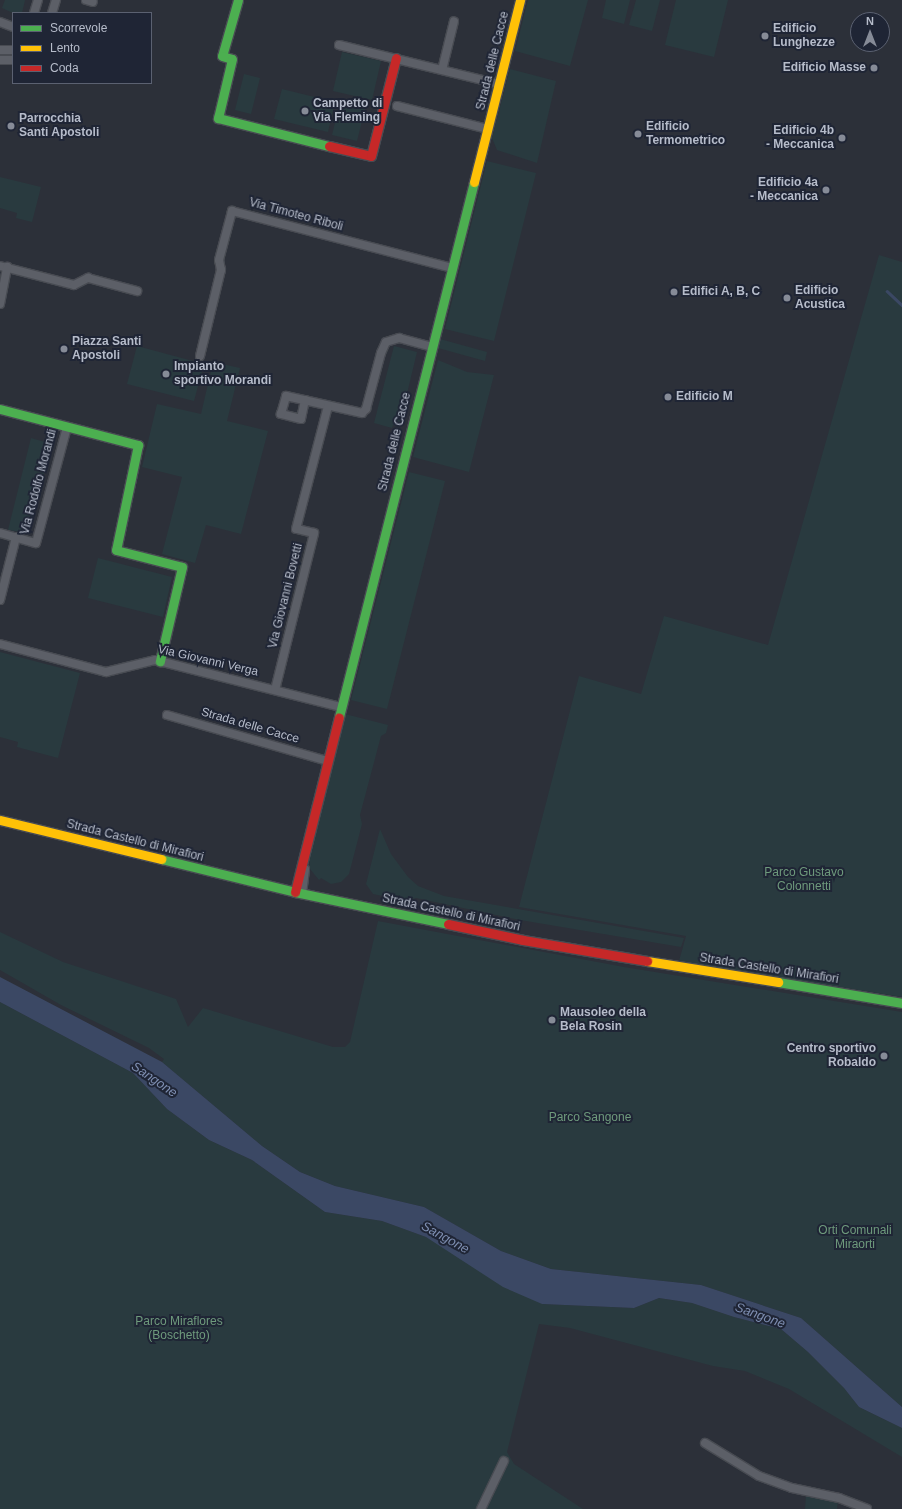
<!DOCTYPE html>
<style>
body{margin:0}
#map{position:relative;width:902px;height:1509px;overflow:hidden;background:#2c3039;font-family:Arial,sans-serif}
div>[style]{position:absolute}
.green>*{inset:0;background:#293a3f}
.water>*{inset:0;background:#3b4864}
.stream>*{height:2.5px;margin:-1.25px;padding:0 1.25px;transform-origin:1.25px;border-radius:1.25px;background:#3b4864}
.roads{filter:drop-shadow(1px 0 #484b52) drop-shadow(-1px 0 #484b52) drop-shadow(0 1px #484b52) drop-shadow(0 -1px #484b52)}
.street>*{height:8px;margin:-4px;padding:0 4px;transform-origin:4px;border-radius:4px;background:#5c5f67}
.fast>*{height:9px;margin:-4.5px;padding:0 4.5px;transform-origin:4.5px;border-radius:4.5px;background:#4caf50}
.slow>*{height:9px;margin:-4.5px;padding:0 4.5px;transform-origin:4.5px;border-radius:4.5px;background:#ffc107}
.jam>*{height:9px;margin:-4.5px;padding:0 4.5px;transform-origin:4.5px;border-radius:4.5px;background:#c62828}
.dots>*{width:11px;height:11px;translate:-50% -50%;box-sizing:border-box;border:2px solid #1f2535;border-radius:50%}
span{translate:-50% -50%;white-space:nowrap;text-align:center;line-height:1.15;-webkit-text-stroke:4px #1f2535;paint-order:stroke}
.poi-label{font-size:12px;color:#b6bcca;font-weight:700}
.left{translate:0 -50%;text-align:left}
.right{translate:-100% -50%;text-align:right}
.street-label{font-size:12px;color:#b6bcca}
.park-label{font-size:12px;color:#6e9a7c}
.water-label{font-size:13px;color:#7e8eb1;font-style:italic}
.legend{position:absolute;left:12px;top:12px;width:140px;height:72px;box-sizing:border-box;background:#1f2535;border:1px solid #5b6171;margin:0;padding:5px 7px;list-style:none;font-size:12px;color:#b6bcca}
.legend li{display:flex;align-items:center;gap:8px;height:20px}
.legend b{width:20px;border:1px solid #5b6171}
.north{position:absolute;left:850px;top:12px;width:40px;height:40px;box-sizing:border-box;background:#1f2535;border:1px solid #5b6171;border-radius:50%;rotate:0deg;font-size:11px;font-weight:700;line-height:16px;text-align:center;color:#b6bcca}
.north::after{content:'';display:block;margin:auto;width:14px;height:18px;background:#868b97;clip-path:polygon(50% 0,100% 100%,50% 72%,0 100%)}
</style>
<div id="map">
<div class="green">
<i style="clip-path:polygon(5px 0,25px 0,22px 13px,13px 13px,2px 8px)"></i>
<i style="clip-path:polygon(528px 0,588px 0,570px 66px,515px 51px)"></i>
<i style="clip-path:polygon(606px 0,630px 0,624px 24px,602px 18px)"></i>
<i style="clip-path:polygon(636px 0,660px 0,652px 31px,629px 25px)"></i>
<i style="clip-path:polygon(676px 0,728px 0,714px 57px,665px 45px)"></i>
<i style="clip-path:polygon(342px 52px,381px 61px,372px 100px,333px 91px)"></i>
<i style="clip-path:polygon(510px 69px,556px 81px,537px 163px,497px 150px,492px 138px)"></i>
<i style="clip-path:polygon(244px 74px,260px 78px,251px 114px,235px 110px)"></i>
<i style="clip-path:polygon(282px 89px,335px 102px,328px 132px,274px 119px)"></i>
<i style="clip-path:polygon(340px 103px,365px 109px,357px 141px,332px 135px)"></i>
<i style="clip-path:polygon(487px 161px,536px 173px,494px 341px,445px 329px)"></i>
<i style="clip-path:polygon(0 177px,41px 187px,32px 222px,16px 218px,17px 213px,0 208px)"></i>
<i style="clip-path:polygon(879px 255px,902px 262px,902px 997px,679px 961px,686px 936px,519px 907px,579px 676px,641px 694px,664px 616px,768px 645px)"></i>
<i style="clip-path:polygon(440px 339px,487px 352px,485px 361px,438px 348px)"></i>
<i style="clip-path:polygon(137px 346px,204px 364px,194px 401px,127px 384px)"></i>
<i style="clip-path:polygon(394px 346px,417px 352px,399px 427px,393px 425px,392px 428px,374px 423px)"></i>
<i style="clip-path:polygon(438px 360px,467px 372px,494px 375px,469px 472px,413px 457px)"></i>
<i style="clip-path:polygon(213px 362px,240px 368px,227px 421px,268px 431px,241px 534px,206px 525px,195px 563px,162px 554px,182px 477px,142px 467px,157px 404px,201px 414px)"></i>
<i style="clip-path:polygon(31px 438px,52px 444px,28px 533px,8px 530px)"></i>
<i style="clip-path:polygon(409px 472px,445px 481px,387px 709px,351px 700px)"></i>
<i style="clip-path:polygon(98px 558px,172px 577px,163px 617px,88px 598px)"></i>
<i style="clip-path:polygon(0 652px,80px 673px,58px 758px,17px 747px,18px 742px,0 737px)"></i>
<i style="clip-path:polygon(345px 714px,388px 725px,386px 733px,381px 736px,360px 815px,362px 824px,349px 874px,341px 882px,331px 884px,321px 878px,319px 880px,310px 869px,309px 861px)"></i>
<i style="clip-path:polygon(380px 829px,391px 854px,408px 877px,418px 886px,444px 896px,684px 938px,681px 947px,520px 920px,416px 898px,406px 901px,373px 894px,366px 884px)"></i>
<i style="clip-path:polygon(378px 921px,624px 967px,902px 1012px,902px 1407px,801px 1318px,701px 1285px,551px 1269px,501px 1251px,424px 1207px,335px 1186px,300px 1172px,262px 1146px,162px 1062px,164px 1059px,149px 1048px,61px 1005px,0 970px,0 932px,63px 962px,176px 999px,188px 1027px,203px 1008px,333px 1047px,345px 1047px,350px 1042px)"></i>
<i style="clip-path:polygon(0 1002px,133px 1073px,167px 1109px,209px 1140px,252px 1160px,325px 1212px,382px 1221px,426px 1237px,542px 1304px,634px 1308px,659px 1298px,692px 1303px,734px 1317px,781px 1329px,808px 1352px,844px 1388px,859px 1407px,902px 1428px,902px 1457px,789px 1389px,745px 1371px,713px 1366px,570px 1328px,539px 1324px,507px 1452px,514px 1464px,583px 1509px,0 1509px)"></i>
<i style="clip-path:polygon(806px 1495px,838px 1500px,837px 1509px,805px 1509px)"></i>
</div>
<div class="water">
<i style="clip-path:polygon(0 977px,162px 1062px,262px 1146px,300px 1172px,335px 1186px,424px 1207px,501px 1251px,551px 1269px,701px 1285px,801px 1318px,902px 1407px,902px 1428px,859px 1407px,844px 1388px,808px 1352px,781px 1329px,734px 1317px,692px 1303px,659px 1298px,634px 1308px,542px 1304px,503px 1287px,426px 1237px,382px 1221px,325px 1212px,252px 1160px,209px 1140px,167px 1109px,133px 1073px,0 1002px)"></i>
</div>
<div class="stream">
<i style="left:887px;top:291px;width:21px;rotate:43deg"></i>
</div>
<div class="roads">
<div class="street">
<i style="left:86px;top:0;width:7px;rotate:16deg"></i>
<i style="left:34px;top:13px;width:14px;rotate:-73deg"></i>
<i style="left:52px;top:13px;width:14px;rotate:-73deg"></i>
<i style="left:0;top:22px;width:14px;rotate:21deg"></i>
<i style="left:339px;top:45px;width:165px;rotate:13.7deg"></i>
<i style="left:0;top:50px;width:13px"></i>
<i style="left:0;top:60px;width:13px"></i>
<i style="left:442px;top:70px;width:50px;rotate:-76.2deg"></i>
<i style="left:397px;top:106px;width:94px;rotate:14.2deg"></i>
<i style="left:0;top:266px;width:76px;rotate:14.4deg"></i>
<i style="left:74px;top:285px;width:16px;rotate:-27deg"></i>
<i style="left:88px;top:278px;width:51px;rotate:14.9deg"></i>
<i style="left:0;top:304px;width:38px;rotate:-79deg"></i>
<i style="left:200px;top:356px;width:89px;rotate:-76.3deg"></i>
<i style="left:221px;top:270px;width:10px;rotate:-101deg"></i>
<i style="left:219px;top:260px;width:51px;rotate:-75.1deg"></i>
<i style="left:232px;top:211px;width:227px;rotate:14.5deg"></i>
<i style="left:305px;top:400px;width:19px;rotate:102deg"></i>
<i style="left:301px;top:419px;width:21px;rotate:-166deg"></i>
<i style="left:281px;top:414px;width:19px;rotate:-74deg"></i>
<i style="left:286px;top:396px;width:78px;rotate:12.6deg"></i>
<i style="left:362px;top:413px;width:6px;rotate:-45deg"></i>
<i style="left:366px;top:409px;width:58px;rotate:-75deg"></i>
<i style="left:381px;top:353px;width:12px;rotate:-66deg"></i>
<i style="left:386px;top:342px;width:14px;rotate:-17deg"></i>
<i style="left:399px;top:338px;width:34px;rotate:15deg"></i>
<i style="left:0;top:533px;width:37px;rotate:16deg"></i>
<i style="left:36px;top:543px;width:120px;rotate:-75deg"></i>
<i style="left:0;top:600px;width:65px;rotate:-75.7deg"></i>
<i style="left:0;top:644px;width:110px;rotate:14.8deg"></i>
<i style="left:106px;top:672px;width:50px;rotate:-13.8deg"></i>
<i style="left:155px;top:660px;width:192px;rotate:14.2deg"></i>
<i style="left:275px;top:690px;width:162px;rotate:-76deg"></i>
<i style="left:314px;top:533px;width:18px;rotate:-167deg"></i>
<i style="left:296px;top:529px;width:127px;rotate:-75.4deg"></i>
<i style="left:167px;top:715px;width:166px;rotate:16deg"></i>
<i style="left:302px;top:894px;width:25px;rotate:-83deg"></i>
<i style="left:705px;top:1443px;width:63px;rotate:31.4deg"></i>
<i style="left:759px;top:1476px;width:35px;rotate:20deg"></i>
<i style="left:792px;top:1488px;width:48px;rotate:12deg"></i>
<i style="left:839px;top:1498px;width:30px;rotate:21deg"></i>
<i style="left:481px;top:1509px;width:53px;rotate:-64.4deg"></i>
</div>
<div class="fast">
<i style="left:238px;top:0;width:58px;rotate:105.9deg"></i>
<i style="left:222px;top:56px;width:10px;rotate:17deg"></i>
<i style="left:232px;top:59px;width:61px;rotate:103.3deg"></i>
<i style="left:218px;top:118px;width:114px;rotate:14.2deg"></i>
<i style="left:0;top:409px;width:143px;rotate:14.6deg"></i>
<i style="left:138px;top:445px;width:107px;rotate:101.8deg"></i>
<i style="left:116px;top:550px;width:68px;rotate:14.4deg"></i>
<i style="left:182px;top:567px;width:97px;rotate:103.2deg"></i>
<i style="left:339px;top:717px;width:552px;rotate:-75.84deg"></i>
<i style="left:161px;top:859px;width:138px;rotate:13.8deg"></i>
<i style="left:295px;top:892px;width:156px;rotate:11.8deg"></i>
<i style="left:778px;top:982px;width:126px;rotate:9.6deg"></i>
</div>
<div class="slow">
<i style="left:474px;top:182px;width:188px;rotate:-75.8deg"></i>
<i style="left:0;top:820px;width:166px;rotate:13.6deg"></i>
<i style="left:647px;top:961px;width:133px;rotate:9.1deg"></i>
</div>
<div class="jam">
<i style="left:329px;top:146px;width:43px;rotate:13.4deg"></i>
<i style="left:371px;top:156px;width:101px;rotate:-75.7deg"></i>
<i style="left:295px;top:892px;width:180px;rotate:-75.9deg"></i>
<i style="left:448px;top:924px;width:77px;rotate:12deg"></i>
<i style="left:523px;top:940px;width:126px;rotate:9.6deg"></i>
</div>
</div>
<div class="dots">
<i style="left:765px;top:36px;background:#868b97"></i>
<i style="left:874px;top:68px;background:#868b97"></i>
<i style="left:305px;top:111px;background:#868b97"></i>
<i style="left:11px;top:126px;background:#868b97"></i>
<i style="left:638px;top:134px;background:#868b97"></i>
<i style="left:842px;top:138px;background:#868b97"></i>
<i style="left:826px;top:190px;background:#868b97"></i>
<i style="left:674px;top:292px;background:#868b97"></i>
<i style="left:787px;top:298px;background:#868b97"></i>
<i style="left:64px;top:349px;background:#868b97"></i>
<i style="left:166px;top:374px;background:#868b97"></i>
<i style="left:668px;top:397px;background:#868b97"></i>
<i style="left:552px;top:1020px;background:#868b97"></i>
<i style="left:884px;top:1056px;background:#868b97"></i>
</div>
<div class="poi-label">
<span class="left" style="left:773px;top:36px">Edificio<br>Lunghezze</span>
<span class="right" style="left:866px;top:68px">Edificio Masse</span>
<span class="left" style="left:313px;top:111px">Campetto di<br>Via Fleming</span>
<span class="left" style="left:19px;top:126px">Parrocchia<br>Santi Apostoli</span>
<span class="left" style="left:646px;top:134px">Edificio<br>Termometrico</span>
<span class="right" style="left:834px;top:138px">Edificio 4b<br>- Meccanica</span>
<span class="right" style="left:818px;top:190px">Edificio 4a<br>- Meccanica</span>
<span class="left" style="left:795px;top:298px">Edificio<br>Acustica</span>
<span class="left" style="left:682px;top:292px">Edifici A, B, C</span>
<span class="left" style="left:72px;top:349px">Piazza Santi<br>Apostoli</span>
<span class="left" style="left:174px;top:374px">Impianto<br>sportivo Morandi</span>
<span class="left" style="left:676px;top:397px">Edificio M</span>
<span class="left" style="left:560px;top:1020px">Mausoleo della<br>Bela Rosin</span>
<span class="right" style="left:876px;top:1056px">Centro sportivo<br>Robaldo</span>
</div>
<div class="street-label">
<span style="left:493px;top:61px;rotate:-76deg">Strada delle Cacce</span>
<span style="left:296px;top:215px;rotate:15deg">Via Timoteo Riboli</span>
<span style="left:395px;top:442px;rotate:-76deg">Strada delle Cacce</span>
<span style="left:39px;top:482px;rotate:-75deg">Via Rodolfo Morandi</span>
<span style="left:286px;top:596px;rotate:-76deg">Via Giovanni Bovetti</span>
<span style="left:208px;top:661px;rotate:13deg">Via Giovanni Verga</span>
<span style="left:250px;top:726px;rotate:16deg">Strada delle Cacce</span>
<span style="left:135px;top:841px;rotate:14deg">Strada Castello di Mirafiori</span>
<span style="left:451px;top:913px;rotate:12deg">Strada Castello di Mirafiori</span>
<span style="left:769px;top:969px;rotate:9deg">Strada Castello di Mirafiori</span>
</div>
<div class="park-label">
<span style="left:804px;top:880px">Parco Gustavo<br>Colonnetti</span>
<span style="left:590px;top:1118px">Parco Sangone</span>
<span style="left:855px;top:1238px">Orti Comunali<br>Miraorti</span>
<span style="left:179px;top:1329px">Parco Miraflores<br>(Boschetto)</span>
</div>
<div class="water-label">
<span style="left:154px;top:1080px;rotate:34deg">Sangone</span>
<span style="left:445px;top:1238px;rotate:29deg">Sangone</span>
<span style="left:760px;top:1316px;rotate:20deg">Sangone</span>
</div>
<ul class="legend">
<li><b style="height:5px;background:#4caf50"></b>Scorrevole</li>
<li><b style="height:5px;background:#ffc107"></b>Lento</li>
<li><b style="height:5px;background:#c62828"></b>Coda</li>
</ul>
<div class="north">N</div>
</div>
